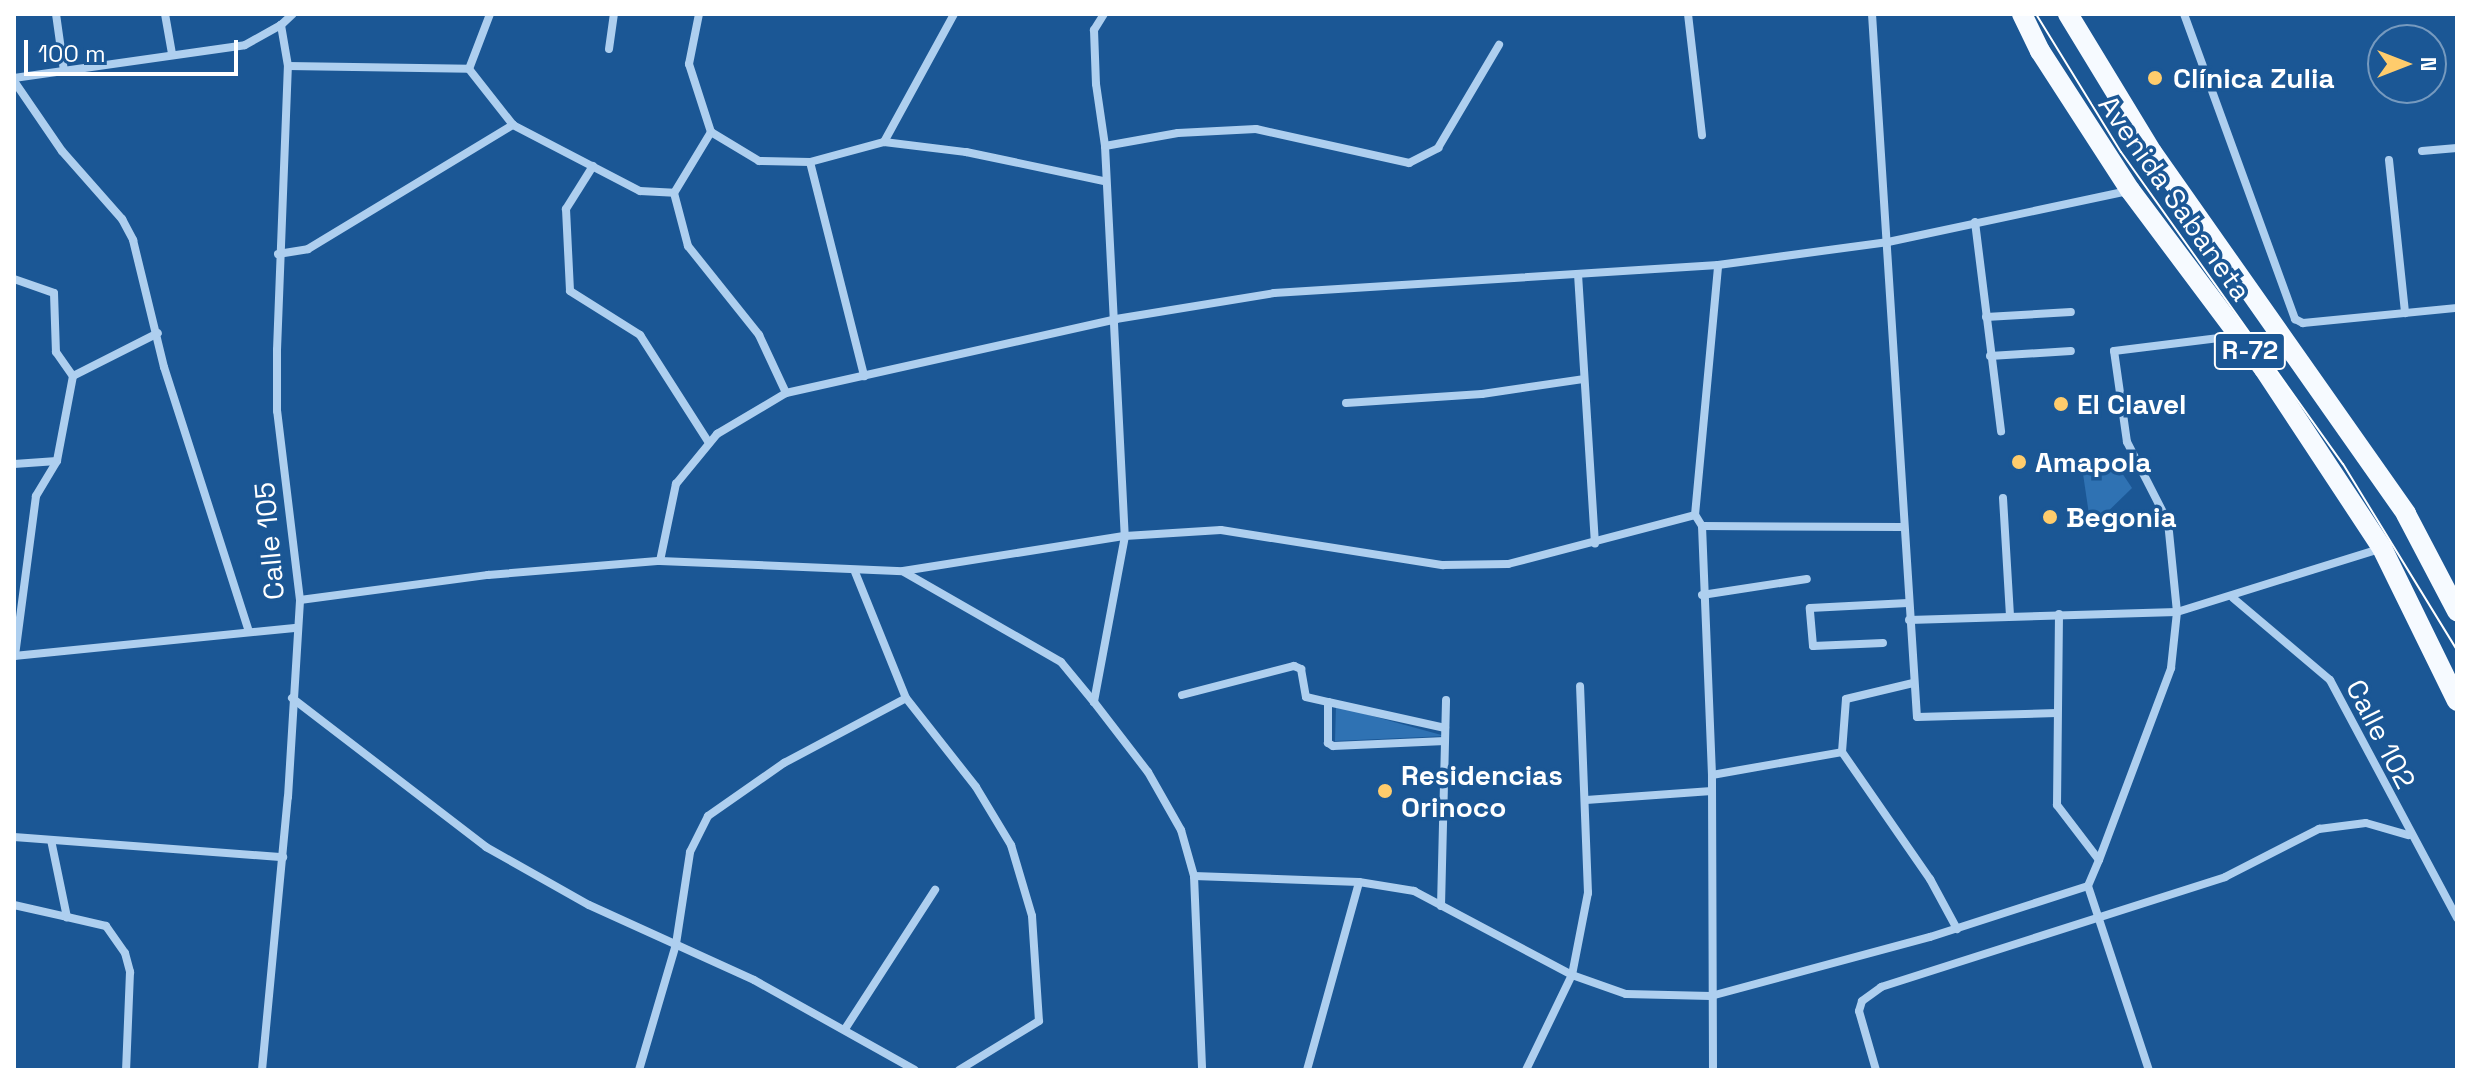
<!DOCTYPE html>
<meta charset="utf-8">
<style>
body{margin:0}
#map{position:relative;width:2471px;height:1084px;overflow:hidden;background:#1b5795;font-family:"Space Grotesk",sans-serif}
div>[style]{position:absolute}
.green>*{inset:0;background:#2f72b3}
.minor>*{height:8px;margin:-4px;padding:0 4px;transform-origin:4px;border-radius:4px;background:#aecfef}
.primary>*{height:20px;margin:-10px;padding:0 10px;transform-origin:10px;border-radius:10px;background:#f6faff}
.tram>*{height:2px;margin:-1px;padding:0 1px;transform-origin:1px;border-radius:1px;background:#fff}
.dots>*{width:22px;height:22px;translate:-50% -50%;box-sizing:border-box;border:4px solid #1b5795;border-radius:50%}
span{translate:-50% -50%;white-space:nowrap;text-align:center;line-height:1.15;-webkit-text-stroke:7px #1b5795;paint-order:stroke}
.shield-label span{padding:2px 6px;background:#1b5795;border:2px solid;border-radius:6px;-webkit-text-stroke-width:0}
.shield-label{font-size:26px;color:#fff;font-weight:700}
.poi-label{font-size:28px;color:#fff;font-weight:700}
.left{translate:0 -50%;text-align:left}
.street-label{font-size:28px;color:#fff}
.frame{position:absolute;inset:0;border:16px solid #fff;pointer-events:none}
.north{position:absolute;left:2367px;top:24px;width:80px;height:80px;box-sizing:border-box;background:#1b5795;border:2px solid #769abf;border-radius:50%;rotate:90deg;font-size:22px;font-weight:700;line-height:32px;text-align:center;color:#fff}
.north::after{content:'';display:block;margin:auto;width:28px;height:36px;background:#ffcc6c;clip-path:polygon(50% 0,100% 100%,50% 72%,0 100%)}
.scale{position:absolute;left:24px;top:40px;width:214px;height:36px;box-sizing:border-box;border:4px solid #fff;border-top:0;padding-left:10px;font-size:24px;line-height:28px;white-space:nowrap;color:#fff;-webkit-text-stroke:6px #1b5795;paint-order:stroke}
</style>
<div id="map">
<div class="green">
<i style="clip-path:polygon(2114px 461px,2132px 488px,2091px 528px,2082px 467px)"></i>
<i style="clip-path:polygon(1336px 706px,1445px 736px,1335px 741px)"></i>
</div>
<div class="minor">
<i style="left:56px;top:14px;width:58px;rotate:82deg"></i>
<i style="left:165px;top:14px;width:40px;rotate:80deg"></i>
<i style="left:699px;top:14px;width:51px;rotate:101.3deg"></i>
<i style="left:689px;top:64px;width:71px;rotate:72.1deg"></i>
<i style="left:711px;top:132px;width:56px;rotate:31.1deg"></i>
<i style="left:759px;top:161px;width:51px;rotate:1.1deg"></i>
<i style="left:810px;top:162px;width:77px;rotate:-15.1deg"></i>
<i style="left:884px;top:142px;width:83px;rotate:7deg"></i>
<i style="left:966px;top:152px;width:141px;rotate:11.9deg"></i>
<i style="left:1104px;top:14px;width:19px;rotate:122deg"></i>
<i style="left:1094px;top:30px;width:54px;rotate:87.9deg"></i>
<i style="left:1096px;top:84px;width:63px;rotate:81.7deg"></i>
<i style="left:1105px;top:146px;width:391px;rotate:87.1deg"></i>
<i style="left:1125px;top:536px;width:169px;rotate:100.6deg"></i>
<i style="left:1094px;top:702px;width:88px;rotate:52.4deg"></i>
<i style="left:1148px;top:772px;width:67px;rotate:60.4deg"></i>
<i style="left:1181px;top:830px;width:48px;rotate:74.2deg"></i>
<i style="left:1194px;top:876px;width:194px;rotate:87.6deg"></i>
<i style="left:1688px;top:14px;width:122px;rotate:83.4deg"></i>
<i style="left:1872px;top:14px;width:704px;rotate:86.34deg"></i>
<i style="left:1917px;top:717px;width:140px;rotate:-1.6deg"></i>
<i style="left:2184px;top:14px;width:325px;rotate:70deg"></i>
<i style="left:2295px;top:319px;width:9px;rotate:27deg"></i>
<i style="left:2303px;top:323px;width:155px;rotate:-5.6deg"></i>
<i style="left:609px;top:49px;width:35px;rotate:-82deg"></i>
<i style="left:288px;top:66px;width:181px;rotate:0.9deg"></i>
<i style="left:469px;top:69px;width:59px;rotate:-69.1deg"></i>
<i style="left:469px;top:69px;width:71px;rotate:51.8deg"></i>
<i style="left:513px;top:125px;width:143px;rotate:27.5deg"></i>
<i style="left:640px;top:191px;width:34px;rotate:3deg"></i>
<i style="left:14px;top:78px;width:233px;rotate:-8.1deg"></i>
<i style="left:245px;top:45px;width:41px;rotate:-29.1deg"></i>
<i style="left:14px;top:81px;width:85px;rotate:55.6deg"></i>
<i style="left:62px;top:151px;width:91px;rotate:48.6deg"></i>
<i style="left:122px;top:219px;width:24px;rotate:62deg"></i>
<i style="left:133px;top:240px;width:131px;rotate:76.3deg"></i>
<i style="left:164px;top:367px;width:277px;rotate:72.2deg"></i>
<i style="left:711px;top:132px;width:71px;rotate:121.2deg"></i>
<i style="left:674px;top:193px;width:55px;rotate:75.2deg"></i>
<i style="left:688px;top:246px;width:114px;rotate:51.4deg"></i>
<i style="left:759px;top:335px;width:64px;rotate:65deg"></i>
<i style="left:884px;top:142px;width:146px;rotate:-61.3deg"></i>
<i style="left:1105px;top:146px;width:74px;rotate:-10.1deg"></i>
<i style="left:1178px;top:133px;width:78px;rotate:-2.9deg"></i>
<i style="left:1256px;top:129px;width:157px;rotate:12.5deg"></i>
<i style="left:1409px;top:163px;width:33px;rotate:-27deg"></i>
<i style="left:1438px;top:148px;width:120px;rotate:-59.4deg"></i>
<i style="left:2422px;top:151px;width:35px;rotate:-5deg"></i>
<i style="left:2389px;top:160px;width:154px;rotate:84deg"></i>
<i style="left:810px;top:162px;width:221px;rotate:75.8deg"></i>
<i style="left:593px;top:166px;width:51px;rotate:122.1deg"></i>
<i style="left:566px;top:209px;width:82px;rotate:87.2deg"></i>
<i style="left:570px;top:291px;width:83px;rotate:32.2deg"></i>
<i style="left:640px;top:335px;width:128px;rotate:57.4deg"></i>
<i style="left:1975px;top:222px;width:211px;rotate:82.9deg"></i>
<i style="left:278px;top:254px;width:30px;rotate:-9deg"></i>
<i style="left:308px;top:249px;width:240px;rotate:-31.2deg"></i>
<i style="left:1578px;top:274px;width:270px;rotate:86.4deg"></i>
<i style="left:14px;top:279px;width:42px;rotate:19.3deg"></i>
<i style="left:54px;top:293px;width:59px;rotate:88.1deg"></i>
<i style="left:56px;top:352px;width:29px;rotate:55deg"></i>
<i style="left:73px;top:376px;width:86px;rotate:100.7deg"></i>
<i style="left:57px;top:461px;width:41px;rotate:121deg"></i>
<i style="left:36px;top:496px;width:161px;rotate:97.5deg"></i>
<i style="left:1986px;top:317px;width:85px;rotate:-3.4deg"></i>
<i style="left:1990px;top:356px;width:81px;rotate:-3.5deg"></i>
<i style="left:73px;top:376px;width:95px;rotate:-26.8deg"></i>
<i style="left:1346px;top:403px;width:136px;rotate:-3.8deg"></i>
<i style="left:1482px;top:394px;width:102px;rotate:-8.4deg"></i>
<i style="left:14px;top:464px;width:43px;rotate:-4deg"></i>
<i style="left:2003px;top:498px;width:118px;rotate:86.6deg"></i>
<i style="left:1702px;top:526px;width:200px;rotate:0.3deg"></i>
<i style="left:660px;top:561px;width:79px;rotate:-78.3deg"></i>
<i style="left:676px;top:484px;width:65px;rotate:-50.6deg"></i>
<i style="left:717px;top:434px;width:80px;rotate:-30.7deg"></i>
<i style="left:786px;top:393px;width:338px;rotate:-12.6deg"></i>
<i style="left:1116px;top:319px;width:160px;rotate:-9.3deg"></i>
<i style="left:1274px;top:293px;width:445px;rotate:-3.6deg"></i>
<i style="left:1718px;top:265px;width:172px;rotate:-7.7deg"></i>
<i style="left:1888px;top:242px;width:244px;rotate:-12deg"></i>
<i style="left:855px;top:572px;width:136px;rotate:68deg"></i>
<i style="left:906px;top:698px;width:113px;rotate:51.8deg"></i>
<i style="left:976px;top:787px;width:68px;rotate:58.9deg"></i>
<i style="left:1011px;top:845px;width:74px;rotate:73.5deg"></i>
<i style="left:1032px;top:916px;width:105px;rotate:86.2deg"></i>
<i style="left:1039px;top:1021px;width:94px;rotate:148.5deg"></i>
<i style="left:904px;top:572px;width:181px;rotate:29.8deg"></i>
<i style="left:1061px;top:662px;width:52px;rotate:50.5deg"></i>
<i style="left:1702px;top:595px;width:106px;rotate:-8.7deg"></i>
<i style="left:2233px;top:598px;width:127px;rotate:40.2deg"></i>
<i style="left:2330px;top:680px;width:270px;rotate:61.9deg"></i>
<i style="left:300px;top:600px;width:190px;rotate:-7.6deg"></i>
<i style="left:488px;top:575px;width:173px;rotate:-4.7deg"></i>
<i style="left:660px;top:561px;width:243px;rotate:2.4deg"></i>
<i style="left:903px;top:571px;width:225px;rotate:-9deg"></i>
<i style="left:1125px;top:536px;width:96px;rotate:-3.6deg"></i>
<i style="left:1221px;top:530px;width:225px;rotate:9deg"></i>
<i style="left:1443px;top:565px;width:65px;rotate:-0.9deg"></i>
<i style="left:1508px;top:564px;width:193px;rotate:-14.7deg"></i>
<i style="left:2059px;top:614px;width:191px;rotate:90.6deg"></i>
<i style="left:2057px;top:805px;width:69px;rotate:52.6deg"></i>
<i style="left:2099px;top:860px;width:28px;rotate:113deg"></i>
<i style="left:2088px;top:886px;width:194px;rotate:71.7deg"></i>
<i style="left:1909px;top:620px;width:268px;rotate:-1.7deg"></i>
<i style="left:2177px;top:612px;width:215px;rotate:-17.3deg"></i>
<i style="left:1883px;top:643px;width:70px;rotate:177.5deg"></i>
<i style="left:1813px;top:646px;width:38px;rotate:-95deg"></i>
<i style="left:1810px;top:608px;width:98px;rotate:-2.9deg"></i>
<i style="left:14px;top:656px;width:282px;rotate:-5.7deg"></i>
<i style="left:1182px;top:695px;width:116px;rotate:-14.5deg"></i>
<i style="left:1294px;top:666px;width:8px;rotate:23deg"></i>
<i style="left:1301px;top:669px;width:28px;rotate:80deg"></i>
<i style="left:1306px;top:697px;width:23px;rotate:13deg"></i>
<i style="left:292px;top:698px;width:245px;rotate:37.5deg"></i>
<i style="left:486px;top:847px;width:118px;rotate:29.4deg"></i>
<i style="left:589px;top:905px;width:181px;rotate:24.4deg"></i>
<i style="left:754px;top:980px;width:184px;rotate:29.2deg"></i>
<i style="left:1445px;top:741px;width:112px;rotate:177.4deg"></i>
<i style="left:1333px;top:746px;width:6px;rotate:-149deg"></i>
<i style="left:1328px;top:743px;width:41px;rotate:-90deg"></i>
<i style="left:1328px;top:702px;width:120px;rotate:12.5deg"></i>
<i style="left:1842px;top:752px;width:155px;rotate:55.3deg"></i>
<i style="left:1930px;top:879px;width:57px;rotate:61.6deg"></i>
<i style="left:1712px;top:775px;width:132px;rotate:-10deg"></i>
<i style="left:1842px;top:752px;width:53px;rotate:-85.7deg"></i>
<i style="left:1846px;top:699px;width:69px;rotate:-13.4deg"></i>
<i style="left:1586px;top:800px;width:126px;rotate:-4.1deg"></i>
<i style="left:14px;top:837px;width:270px;rotate:4.3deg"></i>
<i style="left:51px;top:840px;width:79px;rotate:78.3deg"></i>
<i style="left:67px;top:917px;width:40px;rotate:13deg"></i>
<i style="left:106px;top:926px;width:33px;rotate:55deg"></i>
<i style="left:125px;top:953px;width:20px;rotate:75deg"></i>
<i style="left:130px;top:972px;width:98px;rotate:92.3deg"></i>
<i style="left:2099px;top:860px;width:205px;rotate:-69.4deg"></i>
<i style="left:2171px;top:668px;width:56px;rotate:-83.9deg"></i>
<i style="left:2177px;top:612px;width:90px;rotate:-95.7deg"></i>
<i style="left:2168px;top:522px;width:90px;rotate:-117.1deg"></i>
<i style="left:2127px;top:442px;width:92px;rotate:-98.1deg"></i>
<i style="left:2114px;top:351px;width:122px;rotate:-7.1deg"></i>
<i style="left:1194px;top:876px;width:165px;rotate:2.1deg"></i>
<i style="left:1359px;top:882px;width:56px;rotate:9.3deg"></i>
<i style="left:1414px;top:891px;width:179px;rotate:28deg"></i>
<i style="left:1572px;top:975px;width:57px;rotate:19.4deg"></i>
<i style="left:1626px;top:994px;width:85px;rotate:1.3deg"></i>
<i style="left:1711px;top:996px;width:227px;rotate:-15.1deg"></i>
<i style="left:1930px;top:937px;width:166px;rotate:-17.9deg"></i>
<i style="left:14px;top:905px;width:54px;rotate:12.8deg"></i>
<i style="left:1441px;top:906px;width:206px;rotate:-88.6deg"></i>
<i style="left:845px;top:1029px;width:166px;rotate:-57.1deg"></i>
<i style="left:262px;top:1070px;width:274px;rotate:-84.6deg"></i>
<i style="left:288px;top:797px;width:197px;rotate:-86.5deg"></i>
<i style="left:300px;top:600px;width:190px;rotate:-96.9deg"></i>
<i style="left:277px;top:411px;width:61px;rotate:-90deg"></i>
<i style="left:277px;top:350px;width:284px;rotate:-87.8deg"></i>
<i style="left:288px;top:66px;width:42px;rotate:-99.7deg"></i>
<i style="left:281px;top:25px;width:16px;rotate:-43deg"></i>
<i style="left:639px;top:1070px;width:131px;rotate:-73.6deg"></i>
<i style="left:676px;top:944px;width:93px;rotate:-81.3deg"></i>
<i style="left:690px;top:852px;width:40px;rotate:-63.4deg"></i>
<i style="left:708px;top:816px;width:93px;rotate:-34.9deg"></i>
<i style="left:784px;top:763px;width:138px;rotate:-28deg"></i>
<i style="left:1307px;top:1070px;width:195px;rotate:-74.5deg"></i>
<i style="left:1526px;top:1070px;width:106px;rotate:-64.2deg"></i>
<i style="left:1572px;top:975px;width:84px;rotate:-79deg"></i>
<i style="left:1588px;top:893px;width:207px;rotate:-92.2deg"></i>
<i style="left:1713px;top:1070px;width:295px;rotate:-90.2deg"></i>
<i style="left:1712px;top:775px;width:249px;rotate:-92.3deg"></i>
<i style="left:1702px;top:526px;width:13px;rotate:-122deg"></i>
<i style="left:1695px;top:515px;width:251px;rotate:-84.7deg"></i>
<i style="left:1876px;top:1070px;width:61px;rotate:-106.1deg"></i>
<i style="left:1859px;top:1011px;width:10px;rotate:-73deg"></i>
<i style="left:1862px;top:1001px;width:24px;rotate:-36deg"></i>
<i style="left:1881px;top:987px;width:361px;rotate:-17.7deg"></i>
<i style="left:2225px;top:877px;width:106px;rotate:-27.1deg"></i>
<i style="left:2319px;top:829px;width:47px;rotate:-7.3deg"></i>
<i style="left:2366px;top:823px;width:44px;rotate:15.9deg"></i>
</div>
<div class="primary">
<i style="left:2022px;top:14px;width:41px;rotate:64.1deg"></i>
<i style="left:2040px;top:51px;width:166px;rotate:57.1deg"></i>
<i style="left:2130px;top:190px;width:224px;rotate:53.2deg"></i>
<i style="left:2264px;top:369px;width:214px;rotate:56.6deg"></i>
<i style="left:2382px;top:548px;width:170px;rotate:63.9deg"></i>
<i style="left:2068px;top:14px;width:162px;rotate:58.7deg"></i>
<i style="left:2152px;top:152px;width:442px;rotate:54.9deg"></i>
<i style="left:2406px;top:514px;width:110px;rotate:62.3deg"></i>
</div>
<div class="tram">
<i style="left:2036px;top:14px;width:162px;rotate:58.4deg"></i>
<i style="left:2121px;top:152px;width:383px;rotate:54.6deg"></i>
<i style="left:2343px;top:464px;width:218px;rotate:58.5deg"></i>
</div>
<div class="dots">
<i style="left:2155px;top:78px;background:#ffcc6c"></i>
<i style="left:2061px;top:404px;background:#ffcc6c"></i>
<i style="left:2019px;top:462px;background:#ffcc6c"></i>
<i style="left:2050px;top:517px;background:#ffcc6c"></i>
<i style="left:1385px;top:791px;background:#ffcc6c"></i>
</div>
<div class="shield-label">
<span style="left:2250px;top:351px">R-72</span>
</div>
<div class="poi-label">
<span class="left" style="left:2173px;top:78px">Clínica Zulia</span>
<span class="left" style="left:2077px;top:404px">El Clavel</span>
<span class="left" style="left:2035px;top:462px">Amapola</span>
<span class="left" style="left:2066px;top:517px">Begonia</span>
<span class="left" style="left:1401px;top:791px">Residencias<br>Orinoco</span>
</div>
<div class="street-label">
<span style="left:2175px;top:198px;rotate:55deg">Avenida Sabaneta</span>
<span style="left:269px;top:541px;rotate:-95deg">Calle 105</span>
<span style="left:2381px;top:734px;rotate:63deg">Calle 102</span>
</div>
<div class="frame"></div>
<div class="north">N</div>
<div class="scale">100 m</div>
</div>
